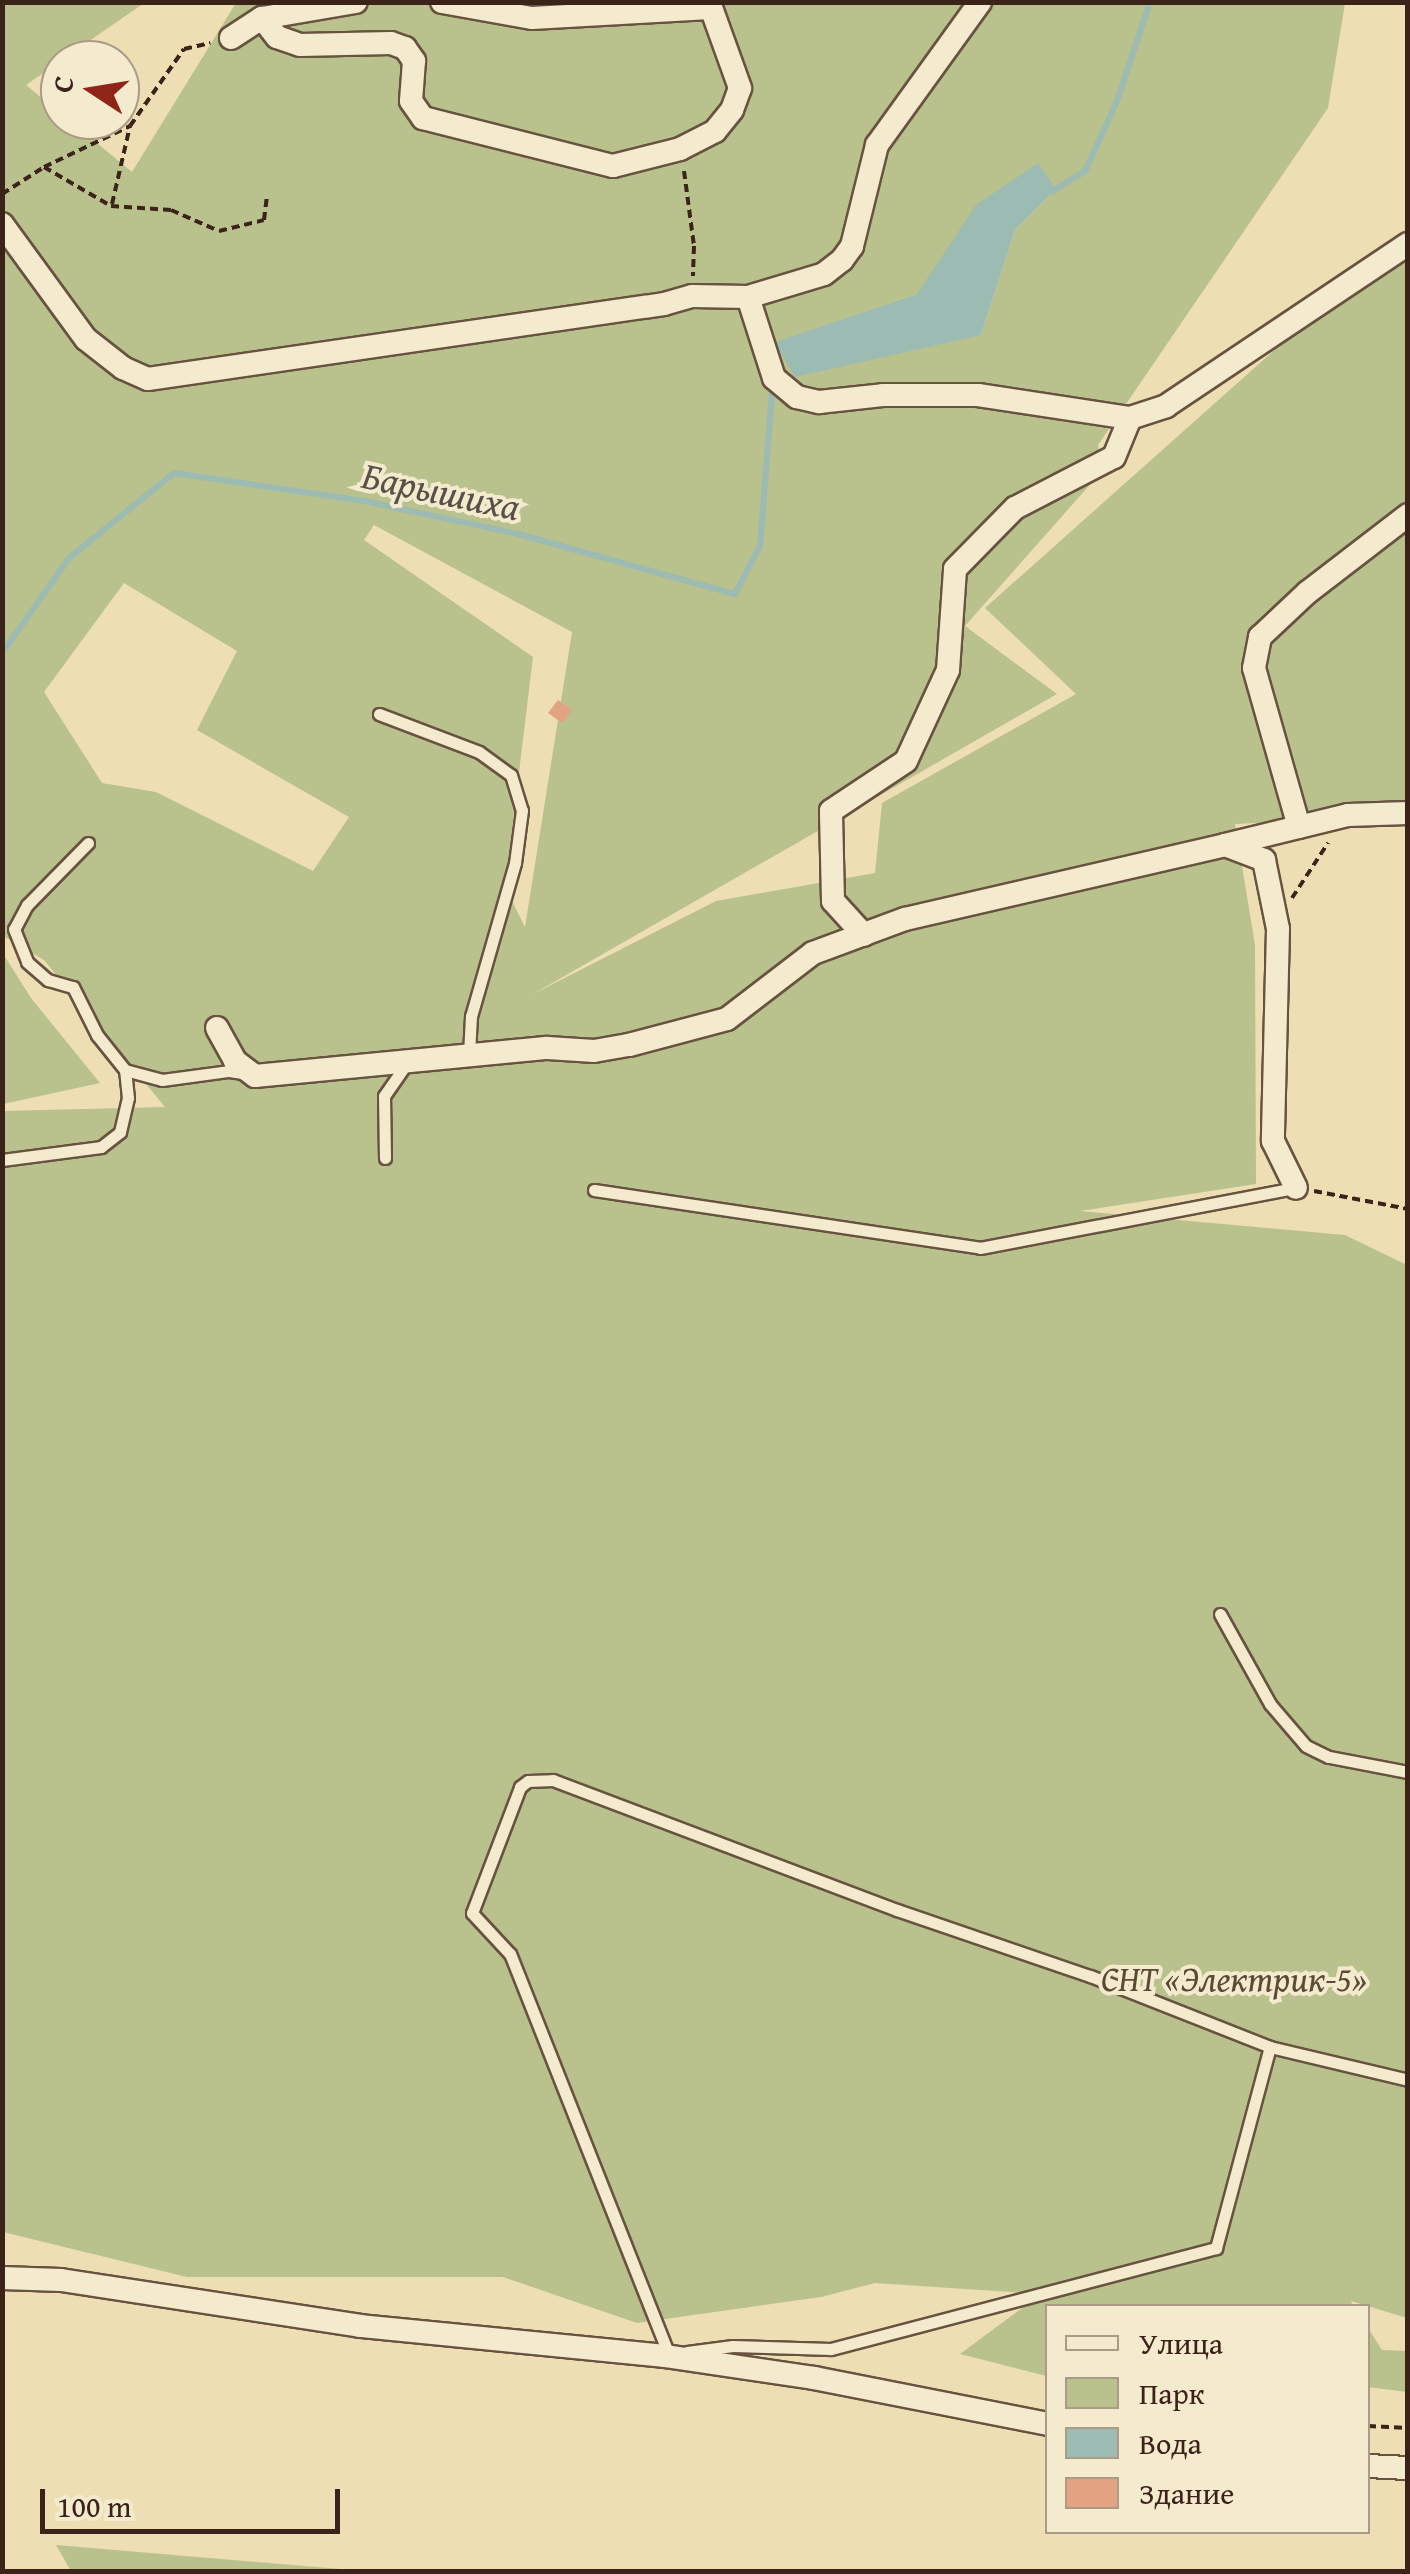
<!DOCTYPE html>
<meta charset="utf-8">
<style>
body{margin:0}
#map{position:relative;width:1410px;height:2574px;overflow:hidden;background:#eedeb3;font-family:"Gentium Book Plus",serif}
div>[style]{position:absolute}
.green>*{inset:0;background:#b9c18c}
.water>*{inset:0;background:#9bbbb3}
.stream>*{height:6px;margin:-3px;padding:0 3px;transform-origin:3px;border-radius:3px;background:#9bbbb3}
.building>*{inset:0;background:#e3a382}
.path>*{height:4px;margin-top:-2px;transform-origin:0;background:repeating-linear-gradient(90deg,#3c231a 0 8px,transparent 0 13px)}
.roads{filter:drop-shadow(2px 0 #685240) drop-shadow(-2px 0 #685240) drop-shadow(0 2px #685240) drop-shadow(0 -2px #685240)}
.lane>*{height:11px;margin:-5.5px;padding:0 5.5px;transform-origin:5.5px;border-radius:5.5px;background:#f4eace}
.street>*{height:22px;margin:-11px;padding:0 11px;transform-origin:11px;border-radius:11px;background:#f4eace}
span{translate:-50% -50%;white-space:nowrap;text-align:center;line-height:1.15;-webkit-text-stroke:8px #f4eace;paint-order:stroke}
.park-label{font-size:35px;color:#5b4a36;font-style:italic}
.water-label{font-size:38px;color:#585148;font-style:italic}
.frame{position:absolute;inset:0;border:5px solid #3c231a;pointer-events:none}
.legend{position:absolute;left:1045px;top:2304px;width:325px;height:230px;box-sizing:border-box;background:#f4eace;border:2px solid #aa9a86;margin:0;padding:12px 18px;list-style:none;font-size:30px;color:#3c231a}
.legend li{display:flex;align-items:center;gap:20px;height:50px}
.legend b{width:50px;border:2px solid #aa9a86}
.north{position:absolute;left:40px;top:40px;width:100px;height:100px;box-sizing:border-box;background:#f4eace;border:2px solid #aa9a86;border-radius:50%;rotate:282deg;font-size:28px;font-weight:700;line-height:40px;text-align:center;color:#3c231a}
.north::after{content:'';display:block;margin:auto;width:35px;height:45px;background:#8f2418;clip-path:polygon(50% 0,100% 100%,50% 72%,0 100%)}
.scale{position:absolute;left:40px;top:2489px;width:300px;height:45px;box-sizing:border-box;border:5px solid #3c231a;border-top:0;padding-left:12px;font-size:30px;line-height:35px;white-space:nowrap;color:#3c231a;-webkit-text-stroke:8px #f4eace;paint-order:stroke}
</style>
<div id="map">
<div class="green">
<i style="clip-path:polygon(evenodd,3px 3px,144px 3px,26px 85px,60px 113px,60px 120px,69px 120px,132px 172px,236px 3px,1345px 3px,1328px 108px,1098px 445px,1102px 471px,965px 626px,1057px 694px,533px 994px,716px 901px,875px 873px,882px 803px,1076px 694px,985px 608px,1407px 232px,1407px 816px,1235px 824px,1255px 945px,1256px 1184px,1080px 1211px,1345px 1235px,1407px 1265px,1407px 2318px,1351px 2301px,1353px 2306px,1048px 2306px,1047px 2376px,960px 2354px,1041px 2294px,875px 2283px,821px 2297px,637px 2323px,503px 2277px,187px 2277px,3px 2232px,3px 1111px,165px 1107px,44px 960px,3px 936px,3px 3px,1056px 189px,1015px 230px,981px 335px,776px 342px,917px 294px,1056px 189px,3px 3px,374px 525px,572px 632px,525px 927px,505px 887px,533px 657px,364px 540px,374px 525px,3px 3px,124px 583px,237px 651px,197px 730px,349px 817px,313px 871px,156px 792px,102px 783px,44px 692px,124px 583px)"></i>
<i style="clip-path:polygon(2px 952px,31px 998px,100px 1083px,3px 1104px)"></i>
<i style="clip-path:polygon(1368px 2328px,1382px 2350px,1407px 2351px,1407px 2392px,1368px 2387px)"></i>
<i style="clip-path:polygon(56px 2545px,364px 2571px,71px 2571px)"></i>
</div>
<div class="water">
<i style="clip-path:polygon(1038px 163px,1056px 189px,1015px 230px,981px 335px,795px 377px,775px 342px,917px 294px,976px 205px)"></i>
</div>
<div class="stream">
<i style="left:1053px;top:191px;width:38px;rotate:-32deg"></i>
<i style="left:1085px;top:171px;width:77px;rotate:-65.4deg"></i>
<i style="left:1117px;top:101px;width:104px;rotate:-71.6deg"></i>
<i style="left:2px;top:653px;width:116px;rotate:-54.8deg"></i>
<i style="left:69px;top:558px;width:135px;rotate:-39deg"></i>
<i style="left:174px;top:473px;width:192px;rotate:8.4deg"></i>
<i style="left:364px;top:501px;width:157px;rotate:12.1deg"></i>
<i style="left:518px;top:534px;width:225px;rotate:15.5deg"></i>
<i style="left:735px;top:594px;width:54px;rotate:-62.5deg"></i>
<i style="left:760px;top:546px;width:153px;rotate:-85.5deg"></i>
</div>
<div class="building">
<i style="clip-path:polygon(558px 700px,572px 710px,562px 723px,548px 713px)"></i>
</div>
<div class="path">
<i style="left:44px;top:167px;width:78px;rotate:30.2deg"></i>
<i style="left:111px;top:206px;width:60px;rotate:3.8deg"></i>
<i style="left:171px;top:210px;width:52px;rotate:23.6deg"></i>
<i style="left:219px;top:231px;width:46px;rotate:-13.7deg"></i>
<i style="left:264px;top:220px;width:23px;rotate:-83deg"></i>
<i style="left:684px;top:171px;width:76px;rotate:82.4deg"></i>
<i style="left:694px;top:246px;width:30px;rotate:92deg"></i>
<i style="left:2px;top:194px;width:50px;rotate:-32.7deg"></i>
<i style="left:44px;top:167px;width:95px;rotate:-25.5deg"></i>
<i style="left:130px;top:126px;width:94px;rotate:-55deg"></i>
<i style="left:184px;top:49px;width:27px;rotate:-13deg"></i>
<i style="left:112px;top:204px;width:80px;rotate:-77deg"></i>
<i style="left:1292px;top:898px;width:66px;rotate:-56.8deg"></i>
<i style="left:1314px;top:1191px;width:96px;rotate:10.8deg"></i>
<i style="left:1368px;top:2426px;width:40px;rotate:2.9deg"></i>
</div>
<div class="roads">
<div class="lane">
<i style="left:379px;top:714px;width:107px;rotate:20.8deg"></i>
<i style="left:479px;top:752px;width:39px;rotate:36deg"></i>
<i style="left:511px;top:775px;width:37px;rotate:73deg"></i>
<i style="left:522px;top:810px;width:53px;rotate:97.5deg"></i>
<i style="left:515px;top:863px;width:159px;rotate:106deg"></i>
<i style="left:471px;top:1016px;width:39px;rotate:93deg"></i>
<i style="left:88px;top:843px;width:87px;rotate:134.5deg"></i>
<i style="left:27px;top:905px;width:27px;rotate:118deg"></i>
<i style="left:14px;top:929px;width:35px;rotate:68deg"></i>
<i style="left:27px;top:962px;width:28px;rotate:41deg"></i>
<i style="left:48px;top:980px;width:26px;rotate:16deg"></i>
<i style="left:73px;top:987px;width:54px;rotate:63.4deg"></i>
<i style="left:97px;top:1035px;width:45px;rotate:51.3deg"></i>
<i style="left:125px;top:1070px;width:38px;rotate:15deg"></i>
<i style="left:162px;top:1080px;width:68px;rotate:-7.7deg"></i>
<i style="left:229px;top:1071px;width:12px;rotate:9deg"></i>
<i style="left:385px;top:1158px;width:62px;rotate:-90.9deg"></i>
<i style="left:384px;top:1096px;width:40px;rotate:-55.1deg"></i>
<i style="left:2px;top:1160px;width:100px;rotate:-7.5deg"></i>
<i style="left:101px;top:1147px;width:24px;rotate:-38deg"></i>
<i style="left:120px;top:1132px;width:35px;rotate:-77deg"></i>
<i style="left:128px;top:1098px;width:28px;rotate:-96deg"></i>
<i style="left:594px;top:1190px;width:390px;rotate:8.5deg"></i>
<i style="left:980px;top:1248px;width:322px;rotate:-10.8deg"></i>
<i style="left:1220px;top:1614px;width:103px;rotate:60.9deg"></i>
<i style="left:1270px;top:1704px;width:55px;rotate:49.4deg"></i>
<i style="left:1306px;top:1746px;width:25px;rotate:26deg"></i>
<i style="left:1329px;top:1757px;width:80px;rotate:10.8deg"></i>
<i style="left:687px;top:2352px;width:46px;rotate:-7.4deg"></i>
<i style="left:733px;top:2346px;width:98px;rotate:1.8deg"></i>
<i style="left:831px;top:2349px;width:398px;rotate:-14.7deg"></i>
<i style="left:1216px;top:2248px;width:208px;rotate:-75deg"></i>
<i style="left:669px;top:2355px;width:431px;rotate:-111.6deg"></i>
<i style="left:510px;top:1954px;width:56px;rotate:-132.8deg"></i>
<i style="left:472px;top:1913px;width:135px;rotate:-69.1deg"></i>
<i style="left:520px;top:1787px;width:10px;rotate:-37deg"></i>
<i style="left:528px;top:1781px;width:25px;rotate:-2deg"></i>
<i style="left:553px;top:1780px;width:368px;rotate:20.7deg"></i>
<i style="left:897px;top:1910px;width:204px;rotate:18.9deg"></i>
<i style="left:1090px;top:1976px;width:193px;rotate:21.5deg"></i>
<i style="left:1270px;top:2047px;width:142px;rotate:13.4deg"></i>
</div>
<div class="street">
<i style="left:442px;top:2px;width:91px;rotate:10.1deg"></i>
<i style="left:532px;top:18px;width:178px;rotate:-3.2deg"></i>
<i style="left:262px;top:18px;width:24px;rotate:52deg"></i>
<i style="left:277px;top:37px;width:24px;rotate:19deg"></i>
<i style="left:300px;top:45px;width:91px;rotate:-1.3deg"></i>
<i style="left:391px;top:43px;width:15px;rotate:20deg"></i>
<i style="left:405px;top:48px;width:16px;rotate:55deg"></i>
<i style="left:414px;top:61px;width:40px;rotate:94.3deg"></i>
<i style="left:411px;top:101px;width:21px;rotate:55deg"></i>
<i style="left:423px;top:118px;width:196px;rotate:14.2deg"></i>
<i style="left:613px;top:166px;width:69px;rotate:-14.2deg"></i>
<i style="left:680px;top:149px;width:39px;rotate:-27deg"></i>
<i style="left:715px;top:131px;width:27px;rotate:-51deg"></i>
<i style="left:732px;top:110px;width:23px;rotate:-70deg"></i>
<i style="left:740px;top:88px;width:91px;rotate:-109.8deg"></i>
<i style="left:231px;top:38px;width:37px;rotate:-33deg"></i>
<i style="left:262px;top:18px;width:95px;rotate:-9.7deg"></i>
<i style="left:2px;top:224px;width:142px;rotate:53.9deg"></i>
<i style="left:86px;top:339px;width:47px;rotate:38.1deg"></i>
<i style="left:123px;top:368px;width:27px;rotate:24deg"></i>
<i style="left:148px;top:379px;width:521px;rotate:-8.27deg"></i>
<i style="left:664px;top:304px;width:29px;rotate:-16deg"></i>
<i style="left:692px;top:296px;width:56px;rotate:1deg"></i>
<i style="left:748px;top:297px;width:79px;rotate:-16.8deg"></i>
<i style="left:824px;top:274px;width:23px;rotate:-38deg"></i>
<i style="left:842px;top:260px;width:17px;rotate:-54deg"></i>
<i style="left:852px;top:246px;width:104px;rotate:-76.1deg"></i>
<i style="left:877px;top:145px;width:176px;rotate:-54.2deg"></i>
<i style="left:748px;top:297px;width:85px;rotate:72.2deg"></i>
<i style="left:774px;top:378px;width:30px;rotate:40deg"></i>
<i style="left:797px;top:397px;width:23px;rotate:13deg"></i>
<i style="left:819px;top:402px;width:64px;rotate:-6.2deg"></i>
<i style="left:883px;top:395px;width:95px"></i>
<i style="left:978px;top:395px;width:154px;rotate:8.6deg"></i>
<i style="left:1130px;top:418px;width:38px;rotate:-18deg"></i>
<i style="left:1166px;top:406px;width:291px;rotate:-33.8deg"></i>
<i style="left:1299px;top:827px;width:165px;rotate:-105.8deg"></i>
<i style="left:1254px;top:668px;width:32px;rotate:-79deg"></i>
<i style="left:1260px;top:637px;width:66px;rotate:-43.2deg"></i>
<i style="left:1308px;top:592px;width:126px;rotate:-37.6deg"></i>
<i style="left:1225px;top:845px;width:127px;rotate:-13.7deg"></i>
<i style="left:1348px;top:815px;width:60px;rotate:-1.9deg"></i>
<i style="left:864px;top:935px;width:46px;rotate:-132.4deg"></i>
<i style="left:833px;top:901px;width:90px;rotate:-91.3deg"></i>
<i style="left:831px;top:811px;width:90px;rotate:-33.7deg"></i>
<i style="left:906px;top:761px;width:100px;rotate:-65.2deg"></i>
<i style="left:948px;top:670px;width:101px;rotate:-86deg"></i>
<i style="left:955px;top:569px;width:86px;rotate:-45.5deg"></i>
<i style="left:1015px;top:508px;width:111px;rotate:-27.3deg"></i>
<i style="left:1114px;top:457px;width:42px;rotate:-67.7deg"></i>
<i style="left:217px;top:1028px;width:38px;rotate:61deg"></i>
<i style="left:235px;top:1061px;width:25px;rotate:37deg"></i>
<i style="left:255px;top:1076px;width:294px;rotate:-5.5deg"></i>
<i style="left:548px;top:1048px;width:46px;rotate:3.7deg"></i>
<i style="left:594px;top:1051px;width:36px;rotate:-10deg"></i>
<i style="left:629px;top:1045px;width:101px;rotate:-14.9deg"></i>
<i style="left:727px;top:1019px;width:108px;rotate:-37.5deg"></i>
<i style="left:813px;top:953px;width:98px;rotate:-20.3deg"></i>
<i style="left:905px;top:919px;width:328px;rotate:-13deg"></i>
<i style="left:1225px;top:845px;width:42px;rotate:21deg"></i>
<i style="left:1264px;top:860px;width:70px;rotate:78.5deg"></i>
<i style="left:1278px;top:929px;width:212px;rotate:91.4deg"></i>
<i style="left:1273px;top:1141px;width:52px;rotate:63.9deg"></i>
<i style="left:2px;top:2278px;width:59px;rotate:1.9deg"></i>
<i style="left:61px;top:2280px;width:303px;rotate:8.7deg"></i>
<i style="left:360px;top:2326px;width:306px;rotate:5.6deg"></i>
<i style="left:665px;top:2356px;width:151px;rotate:8.4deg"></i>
<i style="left:814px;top:2378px;width:238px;rotate:11.1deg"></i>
<i style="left:1368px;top:2466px;width:40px;rotate:2.9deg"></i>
</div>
</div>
<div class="park-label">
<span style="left:1234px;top:1979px">СНТ «Электрик-5»</span>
</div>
<div class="water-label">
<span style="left:441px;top:491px;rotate:12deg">Барышиха</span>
</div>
<div class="frame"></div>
<ul class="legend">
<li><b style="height:12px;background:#f4eace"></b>Улица</li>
<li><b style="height:28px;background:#b9c18c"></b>Парк</li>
<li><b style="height:28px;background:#9bbbb3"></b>Вода</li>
<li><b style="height:28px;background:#e3a382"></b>Здание</li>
</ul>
<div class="north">С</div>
<div class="scale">100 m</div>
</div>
